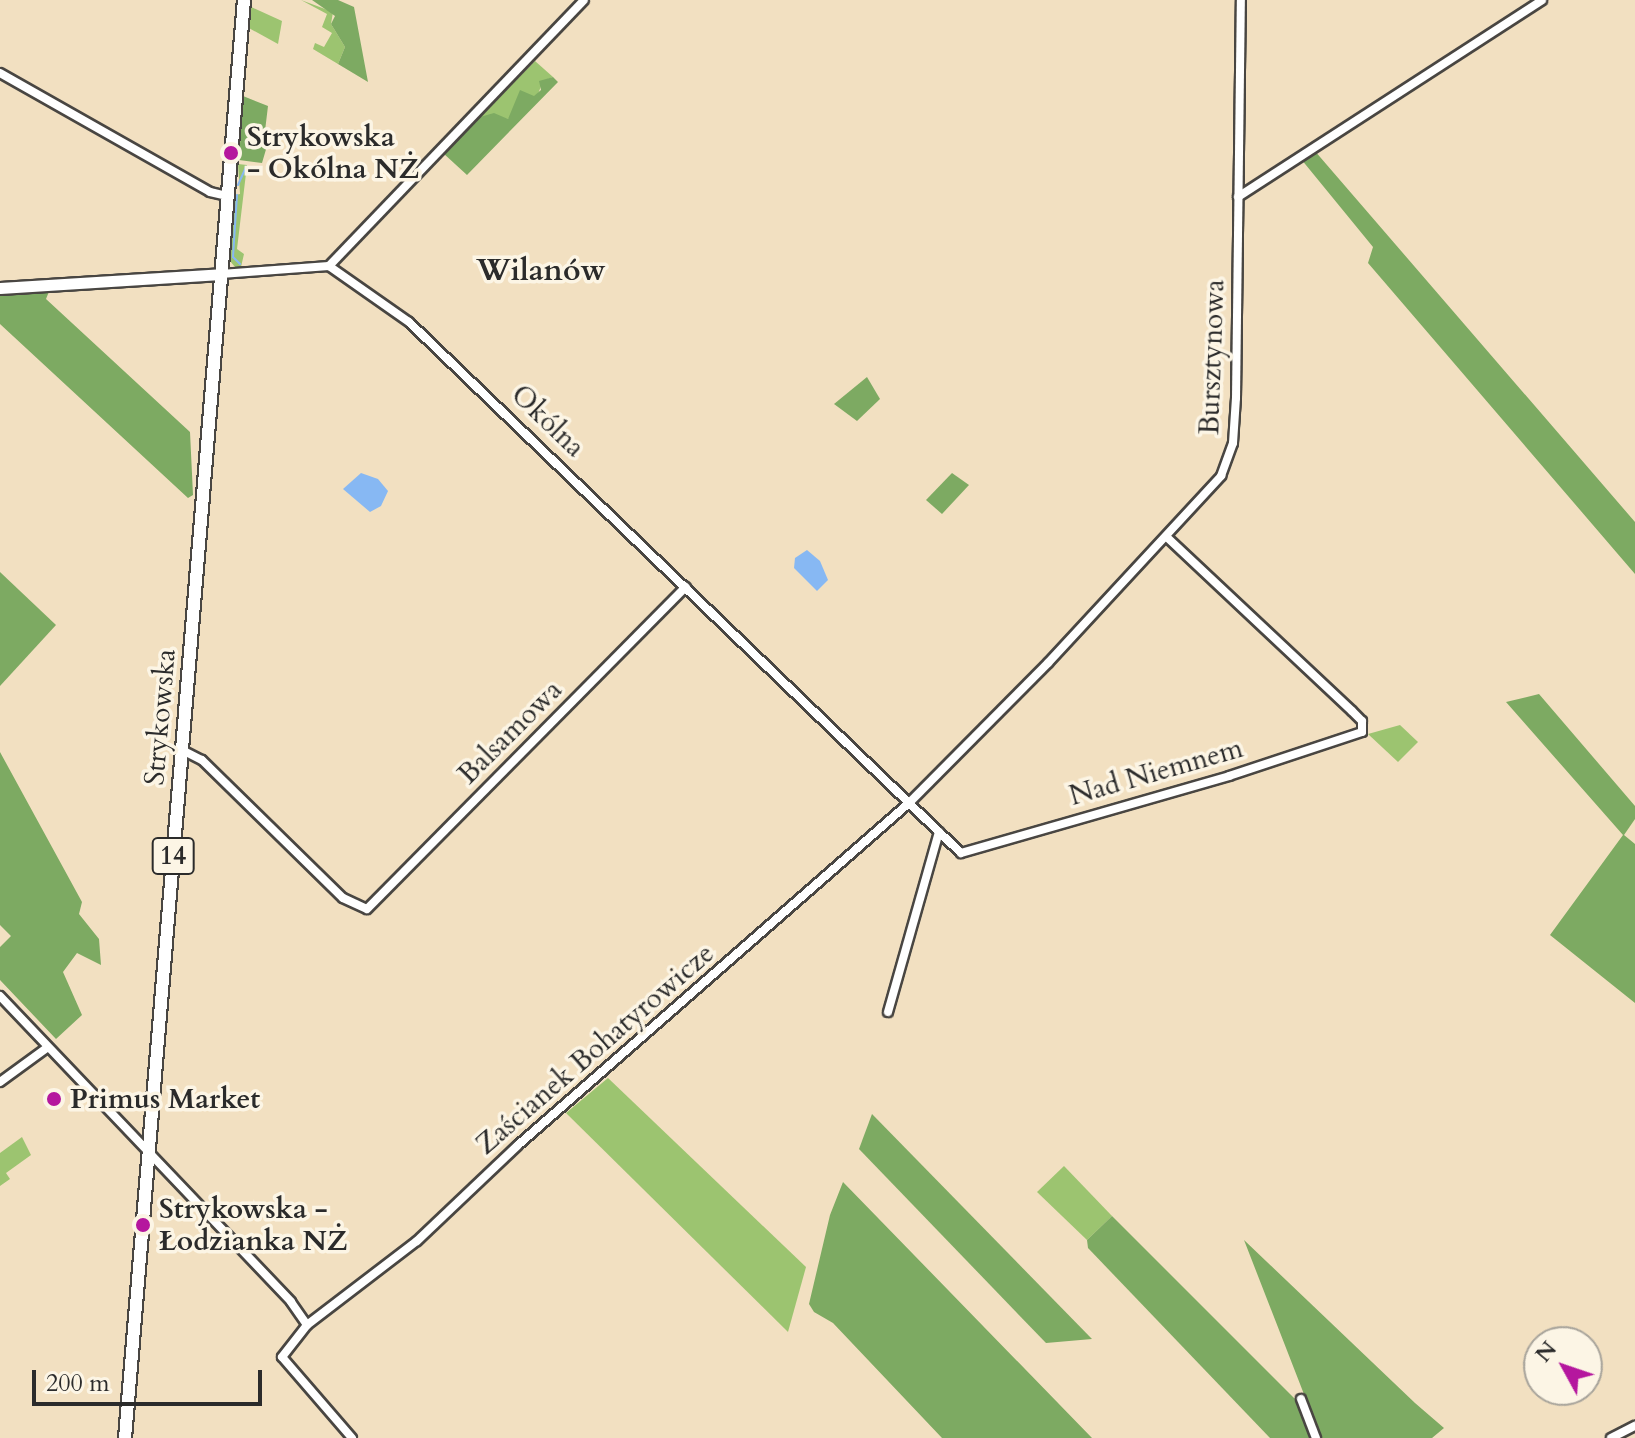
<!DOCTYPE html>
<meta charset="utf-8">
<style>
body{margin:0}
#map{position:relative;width:1635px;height:1438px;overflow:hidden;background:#f2e0c1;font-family:Cardo,serif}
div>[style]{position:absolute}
.green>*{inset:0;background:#9cc470}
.forest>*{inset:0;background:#7daa62}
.water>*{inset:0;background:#87b8f3}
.stream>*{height:2px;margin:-1px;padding:0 1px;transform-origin:1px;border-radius:1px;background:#87b8f3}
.roads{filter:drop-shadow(2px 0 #494642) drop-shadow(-2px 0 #494642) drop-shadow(0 2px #494642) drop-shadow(0 -2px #494642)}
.street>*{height:8px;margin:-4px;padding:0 4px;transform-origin:4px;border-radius:4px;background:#fff}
.secondary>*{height:11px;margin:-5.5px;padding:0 5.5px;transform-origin:5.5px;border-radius:5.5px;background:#fff}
.primary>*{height:12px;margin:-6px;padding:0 6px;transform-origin:6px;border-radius:6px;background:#fff}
.dots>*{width:22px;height:22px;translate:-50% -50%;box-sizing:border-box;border:4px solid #fcf5e5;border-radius:50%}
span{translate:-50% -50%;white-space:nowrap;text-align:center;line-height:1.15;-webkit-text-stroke:7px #fcf5e5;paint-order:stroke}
.shield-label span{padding:2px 6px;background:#fcf5e5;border:2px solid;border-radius:6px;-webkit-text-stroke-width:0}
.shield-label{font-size:26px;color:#2b2b2b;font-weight:700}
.poi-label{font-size:28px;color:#2b2b2b;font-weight:700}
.left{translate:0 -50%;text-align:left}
.street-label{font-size:28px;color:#2b2b2b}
.neighbourhood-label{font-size:30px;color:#2b2b2b;font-weight:700}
.north{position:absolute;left:1523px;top:1326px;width:80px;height:80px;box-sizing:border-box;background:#fcf5e5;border:2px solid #a8a49b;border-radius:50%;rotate:310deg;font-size:22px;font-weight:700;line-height:32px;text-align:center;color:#2b2b2b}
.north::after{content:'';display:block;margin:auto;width:28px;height:36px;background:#b5179e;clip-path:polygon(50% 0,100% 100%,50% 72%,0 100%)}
.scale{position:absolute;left:32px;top:1370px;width:230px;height:36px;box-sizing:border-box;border:4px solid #2b2b2b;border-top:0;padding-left:10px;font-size:24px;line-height:28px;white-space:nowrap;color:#2b2b2b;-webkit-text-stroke:6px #fcf5e5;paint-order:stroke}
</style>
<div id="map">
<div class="green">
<i style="clip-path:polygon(301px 0,333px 12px,331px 24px,345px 47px,338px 64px,313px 49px,315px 43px,324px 47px,332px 33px,322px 27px,327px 14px)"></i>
<i style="clip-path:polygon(249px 6px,282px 21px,278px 44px,247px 27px)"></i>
<i style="clip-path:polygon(535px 61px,553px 77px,543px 81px,538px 94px,508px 119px,480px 117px)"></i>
<i style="clip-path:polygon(238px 164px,247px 165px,237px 249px,244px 254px,241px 267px,235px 267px,230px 261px,235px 195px,240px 194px)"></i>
<i style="clip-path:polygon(1400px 725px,1418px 742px,1398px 762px,1368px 734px)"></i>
<i style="clip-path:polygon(608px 1078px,806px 1267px,788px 1332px,566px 1113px)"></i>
<i style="clip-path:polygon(22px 1137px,31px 1155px,6px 1173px,10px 1179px,0 1186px,0 1153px)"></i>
<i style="clip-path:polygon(1064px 1166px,1112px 1216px,1087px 1240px,1037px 1192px)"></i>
</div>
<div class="forest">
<i style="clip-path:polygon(312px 0,338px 0,354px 7px,368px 82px,338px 64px,345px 47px,331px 24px,335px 16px)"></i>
<i style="clip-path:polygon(553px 77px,558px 82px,467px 175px,443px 153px,480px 117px,494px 113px,508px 119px,520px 90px,534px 96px,541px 90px,539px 81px)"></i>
<i style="clip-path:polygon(243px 96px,268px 106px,265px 131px,254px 130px,252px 138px,267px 146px,262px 163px,239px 160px)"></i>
<i style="clip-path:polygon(1314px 150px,1635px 522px,1635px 574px,1368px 263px,1373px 247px,1301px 159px)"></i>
<i style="clip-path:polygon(50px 289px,46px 299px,190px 432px,193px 495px,188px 498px,0 324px,0 293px)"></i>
<i style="clip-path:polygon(867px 377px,880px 399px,857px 421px,834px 404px)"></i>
<i style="clip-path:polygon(952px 473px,969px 485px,942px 514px,926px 500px)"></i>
<i style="clip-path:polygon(0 572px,56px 625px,0 686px)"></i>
<i style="clip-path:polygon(1539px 694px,1635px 806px,1635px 819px,1624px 835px,1635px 844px,1635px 1003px,1550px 935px,1623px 835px,1506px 702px)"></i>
<i style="clip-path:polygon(0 752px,82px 902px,79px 914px,99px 939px,101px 965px,77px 953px,63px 972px,82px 1015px,56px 1039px,0 980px,0 947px,11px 936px,0 925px)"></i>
<i style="clip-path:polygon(872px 1114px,1092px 1339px,1046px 1343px,859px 1149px)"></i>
<i style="clip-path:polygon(843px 1182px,1092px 1438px,942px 1438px,833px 1323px,814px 1312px,809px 1304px,830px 1215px)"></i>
<i style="clip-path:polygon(1112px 1216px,1296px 1400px,1310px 1438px,1270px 1438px,1088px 1248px,1087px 1240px)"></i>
<i style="clip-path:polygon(1244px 1240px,1415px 1403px,1444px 1428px,1432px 1438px,1321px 1438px)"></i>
</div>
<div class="water">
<i style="clip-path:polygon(361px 473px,378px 479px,388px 491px,381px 506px,370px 512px,343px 489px)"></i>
<i style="clip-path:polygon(807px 550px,820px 561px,828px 580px,817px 591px,794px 568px,795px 558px)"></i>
</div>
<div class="stream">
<i style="left:238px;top:185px;width:20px;rotate:-66deg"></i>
<i style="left:237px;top:195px;width:62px;rotate:93.7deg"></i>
<i style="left:233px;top:257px;width:10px;rotate:45deg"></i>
</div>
<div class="roads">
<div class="street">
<i style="left:0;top:73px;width:241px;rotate:29.5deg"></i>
<i style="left:210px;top:192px;width:18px;rotate:13deg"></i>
<i style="left:1238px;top:197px;width:362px;rotate:-32.9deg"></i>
<i style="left:329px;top:266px;width:368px;rotate:-46.2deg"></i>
<i style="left:221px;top:274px;width:108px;rotate:-4.2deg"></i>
<i style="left:329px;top:266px;width:98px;rotate:35deg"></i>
<i style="left:409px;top:322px;width:766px;rotate:43.89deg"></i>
<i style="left:961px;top:853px;width:279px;rotate:-16deg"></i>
<i style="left:1229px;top:776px;width:140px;rotate:-18.3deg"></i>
<i style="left:1362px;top:732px;width:11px;rotate:-90deg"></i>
<i style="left:1362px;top:721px;width:14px;rotate:-135deg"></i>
<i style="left:1352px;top:711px;width:254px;rotate:-136.8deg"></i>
<i style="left:182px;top:750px;width:22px;rotate:27deg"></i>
<i style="left:202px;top:760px;width:197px;rotate:44.4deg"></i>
<i style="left:343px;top:898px;width:26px;rotate:25deg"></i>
<i style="left:367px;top:909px;width:453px;rotate:-45.3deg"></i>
<i style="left:0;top:996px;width:422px;rotate:46.4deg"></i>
<i style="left:291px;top:1302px;width:28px;rotate:55deg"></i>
<i style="left:888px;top:1012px;width:187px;rotate:-74.2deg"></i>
<i style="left:0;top:1082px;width:59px;rotate:-36.1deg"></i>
<i style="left:1301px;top:1399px;width:42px;rotate:69deg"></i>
<i style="left:352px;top:1438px;width:107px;rotate:-130.8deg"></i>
<i style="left:282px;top:1357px;width:41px;rotate:-52deg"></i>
<i style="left:307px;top:1325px;width:138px;rotate:-37.4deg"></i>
<i style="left:417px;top:1241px;width:138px;rotate:-43.5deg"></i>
<i style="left:517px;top:1146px;width:521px;rotate:-41.19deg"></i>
<i style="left:909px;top:803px;width:197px;rotate:-45.2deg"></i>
<i style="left:1048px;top:663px;width:255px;rotate:-47.2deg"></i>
<i style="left:1221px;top:476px;width:35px;rotate:-70deg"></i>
<i style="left:1233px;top:443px;width:45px;rotate:-86.2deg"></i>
<i style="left:1236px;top:398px;width:398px;rotate:-89.3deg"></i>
<i style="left:1611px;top:1438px;width:27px;rotate:-27deg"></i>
</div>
<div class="secondary">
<i style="left:0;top:288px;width:221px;rotate:-3.6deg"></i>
</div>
<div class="primary">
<i style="left:125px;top:1438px;width:1443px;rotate:-85.27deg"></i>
</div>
</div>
<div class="dots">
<i style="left:231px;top:153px;background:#b5179e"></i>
<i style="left:54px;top:1099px;background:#b5179e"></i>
<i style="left:143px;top:1225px;background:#b5179e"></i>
</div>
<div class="shield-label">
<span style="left:173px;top:856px">14</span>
</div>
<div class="poi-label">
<span class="left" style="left:247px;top:153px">Strykowska<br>- Okólna NŻ</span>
<span class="left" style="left:70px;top:1099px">Primus Market</span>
<span class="left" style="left:159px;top:1225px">Strykowska -<br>Łodzianka NŻ</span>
</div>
<div class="street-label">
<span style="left:1212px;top:357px;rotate:-88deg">Bursztynowa</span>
<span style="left:548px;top:421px;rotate:44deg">Okólna</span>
<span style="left:160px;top:717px;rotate:-85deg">Strykowska</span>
<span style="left:510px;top:732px;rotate:-45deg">Balsamowa</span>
<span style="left:1156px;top:772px;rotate:-16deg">Nad Niemnem</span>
<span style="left:595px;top:1049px;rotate:-41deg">Zaścianek Bohatyrowicze</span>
</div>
<div class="neighbourhood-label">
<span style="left:541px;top:271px">Wilanów</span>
</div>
<div class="north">N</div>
<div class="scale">200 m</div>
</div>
